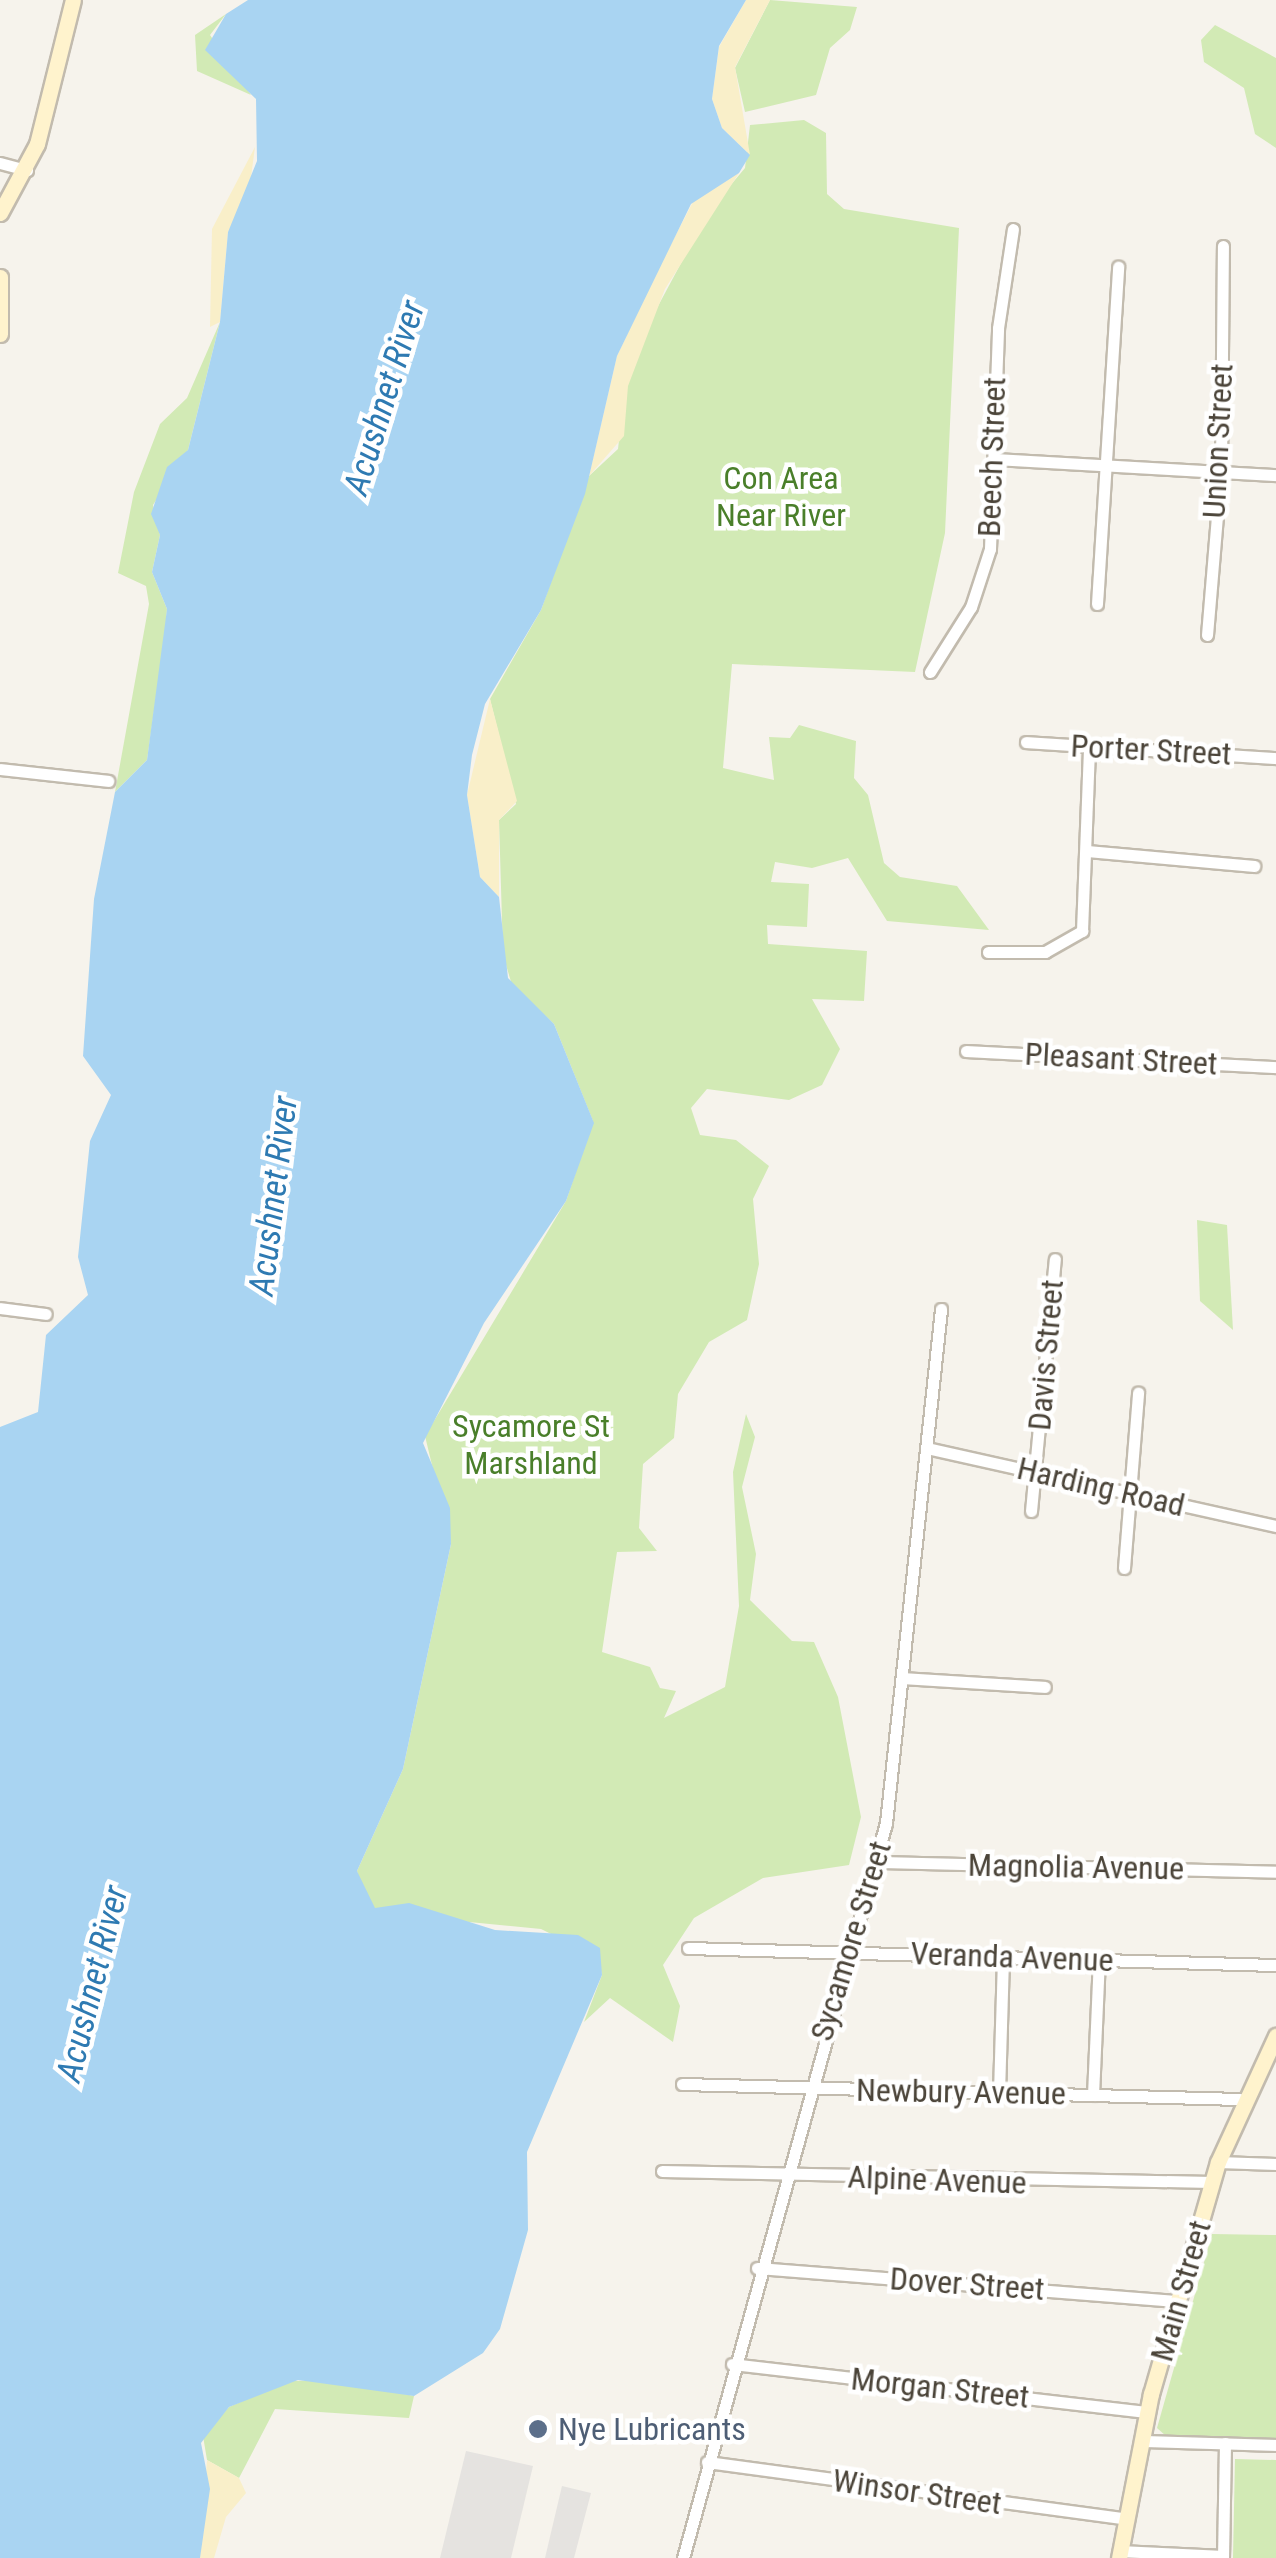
<!DOCTYPE html>
<style>
body{margin:0}
#map{position:relative;width:1276px;height:2558px;overflow:hidden;background:#f6f3ec;font-family:"Roboto Condensed",sans-serif}
div>[style]{position:absolute}
.green>*{inset:0;background:#d2eab5}
.sand>*{inset:0;background:#f9efc9}
.parking>*{inset:0;background:#e5e3e0}
.water>*{inset:0;background:#a9d4f2}
.roads{filter:drop-shadow(2px 0 #c2bbae) drop-shadow(-2px 0 #c2bbae) drop-shadow(0 2px #c2bbae) drop-shadow(0 -2px #c2bbae)}
.street>*{height:11px;margin:-5.5px;padding:0 5.5px;transform-origin:5.5px;border-radius:5.5px;background:#fff}
.secondary>*{height:15px;margin:-7.5px;padding:0 7.5px;transform-origin:7.5px;border-radius:7.5px;background:#fff3cd}
.dots>*{width:28px;height:28px;translate:-50% -50%;box-sizing:border-box;border:5px solid #fff;border-radius:50%}
span{translate:-50% -50%;white-space:nowrap;text-align:center;line-height:1.15;-webkit-text-stroke:9px #fff;paint-order:stroke}
.street-label{font-size:32px;color:#4b4439}
.park-label{font-size:32px;color:#4a7f2a}
.service-label{font-size:32px;color:#4e5e75}
.left{translate:0 -50%;text-align:left}
.water-label{font-size:35px;color:#2e7ab2;font-style:italic}
</style>
<div id="map">
<div class="green">
<i style="clip-path:polygon(770px 0,857px 7px,850px 30px,830px 48px,816px 95px,745px 112px,735px 68px)"></i>
<i style="clip-path:polygon(226px 14px,210px 35px,251px 95px,197px 71px,195px 35px)"></i>
<i style="clip-path:polygon(1215px 25px,1276px 58px,1276px 148px,1255px 134px,1244px 88px,1204px 62px,1201px 40px)"></i>
<i style="clip-path:polygon(804px 120px,826px 133px,827px 194px,844px 209px,959px 228px,945px 533px,915px 672px,732px 664px,723px 768px,774px 780px,769px 737px,790px 738px,799px 725px,856px 741px,854px 778px,868px 795px,884px 863px,900px 877px,957px 886px,989px 930px,887px 921px,848px 858px,812px 868px,775px 862px,771px 882px,809px 884px,807px 927px,767px 925px,768px 944px,867px 951px,864px 1001px,812px 999px,840px 1049px,822px 1085px,789px 1100px,707px 1089px,691px 1108px,700px 1135px,736px 1140px,769px 1166px,753px 1199px,759px 1264px,747px 1320px,709px 1342px,678px 1394px,674px 1438px,643px 1464px,639px 1528px,657px 1551px,617px 1552px,602px 1652px,650px 1667px,660px 1688px,676px 1691px,664px 1718px,725px 1687px,739px 1606px,733px 1472px,746px 1414px,755px 1437px,742px 1487px,756px 1554px,750px 1600px,792px 1641px,814px 1642px,838px 1697px,861px 1817px,849px 1865px,763px 1878px,694px 1918px,663px 1965px,680px 2006px,673px 2042px,610px 1998px,584px 2022px,602px 1975px,598px 1957px,541px 1929px,367px 1912px,357px 1871px,403px 1769px,451px 1544px,425px 1436px,566px 1201px,593px 1121px,554px 1024px,512px 985px,503px 955px,499px 820px,516px 804px,490px 699px,541px 610px,589px 476px,618px 449px,625px 387px,650px 321px,709px 211px,745px 168px,750px 125px)"></i>
<i style="clip-path:polygon(220px 322px,188px 450px,153px 505px,160px 535px,152px 572px,167px 609px,165px 634px,147px 760px,115px 792px,149px 604px,146px 586px,118px 573px,134px 492px,160px 424px,187px 398px)"></i>
<i style="clip-path:polygon(1197px 1220px,1227px 1225px,1233px 1330px,1200px 1301px)"></i>
<i style="clip-path:polygon(1212px 2234px,1276px 2235px,1276px 2439px,1166px 2436px,1157px 2428px)"></i>
<i style="clip-path:polygon(335px 2380px,414px 2396px,409px 2418px,275px 2409px,239px 2478px,207px 2460px,203px 2436px,229px 2407px,289px 2381px)"></i>
<i style="clip-path:polygon(1235px 2459px,1276px 2460px,1276px 2558px,1233px 2558px)"></i>
</div>
<div class="sand">
<i style="clip-path:polygon(746px 0,770px 0,735px 67px,750px 155px,722px 128px,712px 99px,719px 47px)"></i>
<i style="clip-path:polygon(255px 147px,249px 192px,228px 232px,220px 322px,210px 327px,212px 229px)"></i>
<i style="clip-path:polygon(739px 173px,665px 289px,628px 386px,624px 436px,589px 476px,617px 356px,655px 275px,697px 194px)"></i>
<i style="clip-path:polygon(490px 699px,517px 801px,499px 820px,499px 897px,480px 877px,467px 795px)"></i>
<i style="clip-path:polygon(207px 2460px,239px 2478px,246px 2493px,226px 2517px,214px 2558px,200px 2558px)"></i>
</div>
<div class="parking">
<i style="clip-path:polygon(466px 2451px,533px 2466px,511px 2558px,440px 2558px)"></i>
<i style="clip-path:polygon(562px 2486px,591px 2493px,574px 2558px,545px 2558px)"></i>
</div>
<div class="water">
<i style="clip-path:polygon(248px 0,746px 0,719px 46px,712px 99px,722px 128px,750px 155px,739px 173px,691px 204px,617px 356px,585px 494px,541px 610px,485px 704px,472px 755px,467px 795px,480px 877px,499px 897px,508px 978px,554px 1024px,594px 1123px,566px 1201px,484px 1323px,423px 1443px,450px 1508px,451px 1544px,403px 1769px,357px 1871px,375px 1908px,409px 1903px,495px 1930px,578px 1935px,600px 1948px,602px 1975px,527px 2152px,528px 2230px,500px 2329px,483px 2353px,414px 2396px,298px 2380px,229px 2407px,201px 2443px,210px 2489px,200px 2558px,0 2558px,0 1427px,38px 1412px,46px 1335px,88px 1295px,78px 1257px,90px 1141px,111px 1095px,83px 1056px,94px 899px,115px 792px,147px 760px,167px 609px,152px 572px,160px 535px,151px 514px,167px 467px,188px 450px,220px 322px,228px 232px,257px 161px,256px 99px,205px 50px,226px 14px)"></i>
</div>
<div class="roads">
<div class="street">
<i style="left:0;top:163px;width:28px;rotate:15deg"></i>
<i style="left:996px;top:459px;width:280px;rotate:3.3deg"></i>
<i style="left:1097px;top:604px;width:338px;rotate:-86.4deg"></i>
<i style="left:1207px;top:635px;width:167px;rotate:-85.2deg"></i>
<i style="left:1221px;top:469px;width:223px;rotate:-89.5deg"></i>
<i style="left:930px;top:672px;width:77px;rotate:-57.8deg"></i>
<i style="left:971px;top:607px;width:61px;rotate:-71.9deg"></i>
<i style="left:990px;top:549px;width:221px;rotate:-87.9deg"></i>
<i style="left:998px;top:328px;width:100px;rotate:-81.4deg"></i>
<i style="left:1026px;top:742px;width:251px;rotate:3.7deg"></i>
<i style="left:0;top:769px;width:109px;rotate:6.3deg"></i>
<i style="left:1087px;top:851px;width:168px;rotate:5.1deg"></i>
<i style="left:988px;top:952px;width:57px"></i>
<i style="left:1045px;top:952px;width:43px;rotate:-29.6deg"></i>
<i style="left:1082px;top:931px;width:183px;rotate:-87.8deg"></i>
<i style="left:966px;top:1051px;width:310px;rotate:3deg"></i>
<i style="left:0;top:1308px;width:46px;rotate:7.4deg"></i>
<i style="left:927px;top:1448px;width:358px;rotate:12.6deg"></i>
<i style="left:1031px;top:1511px;width:253px;rotate:-84.6deg"></i>
<i style="left:1124px;top:1568px;width:176px;rotate:-85.4deg"></i>
<i style="left:903px;top:1678px;width:142px;rotate:3.6deg"></i>
<i style="left:876px;top:1862px;width:400px;rotate:1.4deg"></i>
<i style="left:688px;top:1948px;width:588px;rotate:1.66deg"></i>
<i style="left:682px;top:2084px;width:558px;rotate:1.54deg"></i>
<i style="left:999px;top:2093px;width:136px;rotate:-88.3deg"></i>
<i style="left:1093px;top:2095px;width:136px;rotate:-87.5deg"></i>
<i style="left:1218px;top:2162px;width:58px;rotate:2deg"></i>
<i style="left:662px;top:2171px;width:550px;rotate:1.15deg"></i>
<i style="left:757px;top:2268px;width:421px;rotate:4.5deg"></i>
<i style="left:732px;top:2364px;width:418px;rotate:6.6deg"></i>
<i style="left:1141px;top:2441px;width:135px;rotate:1.7deg"></i>
<i style="left:707px;top:2462px;width:424px;rotate:7.7deg"></i>
<i style="left:1120px;top:2551px;width:103px;rotate:2.8deg"></i>
<i style="left:683px;top:2558px;width:763px;rotate:-74.56deg"></i>
<i style="left:886px;top:1823px;width:517px;rotate:-83.89deg"></i>
<i style="left:1223px;top:2558px;width:115px;rotate:-89deg"></i>
</div>
<div class="secondary">
<i style="left:0;top:213px;width:78px;rotate:-61.8deg"></i>
<i style="left:37px;top:144px;width:148px;rotate:-76deg"></i>
<i style="left:0;top:277px;width:57px;rotate:90deg"></i>
<i style="left:1119px;top:2558px;width:167px;rotate:-79deg"></i>
<i style="left:1151px;top:2394px;width:241px;rotate:-73.9deg"></i>
<i style="left:1218px;top:2162px;width:139px;rotate:-65.3deg"></i>
</div>
</div>
<div class="dots">
<i style="left:538px;top:2429px;background:#5c6f8a"></i>
</div>
<div class="street-label">
<span style="left:1218px;top:441px;rotate:-87deg">Union Street</span>
<span style="left:992px;top:457px;rotate:-88deg">Beech Street</span>
<span style="left:1151px;top:750px;rotate:3deg">Porter Street</span>
<span style="left:1121px;top:1059px;rotate:3deg">Pleasant Street</span>
<span style="left:1046px;top:1355px;rotate:-85deg">Davis Street</span>
<span style="left:1101px;top:1487px;rotate:13deg">Harding Road</span>
<span style="left:1076px;top:1867px;rotate:1deg">Magnolia Avenue</span>
<span style="left:851px;top:1941px;rotate:-73deg">Sycamore Street</span>
<span style="left:1012px;top:1957px;rotate:2deg">Veranda Avenue</span>
<span style="left:961px;top:2092px;rotate:1deg">Newbury Avenue</span>
<span style="left:937px;top:2180px;rotate:2deg">Alpine Avenue</span>
<span style="left:967px;top:2284px;rotate:4deg">Dover Street</span>
<span style="left:1181px;top:2291px;rotate:-74deg">Main Street</span>
<span style="left:940px;top:2388px;rotate:6deg">Morgan Street</span>
<span style="left:917px;top:2492px;rotate:8deg">Winsor Street</span>
</div>
<div class="park-label">
<span style="left:781px;top:497px">Con Area<br>Near River</span>
<span style="left:531px;top:1445px">Sycamore St<br>Marshland</span>
</div>
<div class="service-label">
<span class="left" style="left:558px;top:2429px">Nye Lubricants</span>
</div>
<div class="water-label">
<span style="left:385px;top:398px;rotate:-73deg">Acushnet River</span>
<span style="left:274px;top:1196px;rotate:-83deg">Acushnet River</span>
<span style="left:93px;top:1984px;rotate:-76deg">Acushnet River</span>
</div>
</div>
